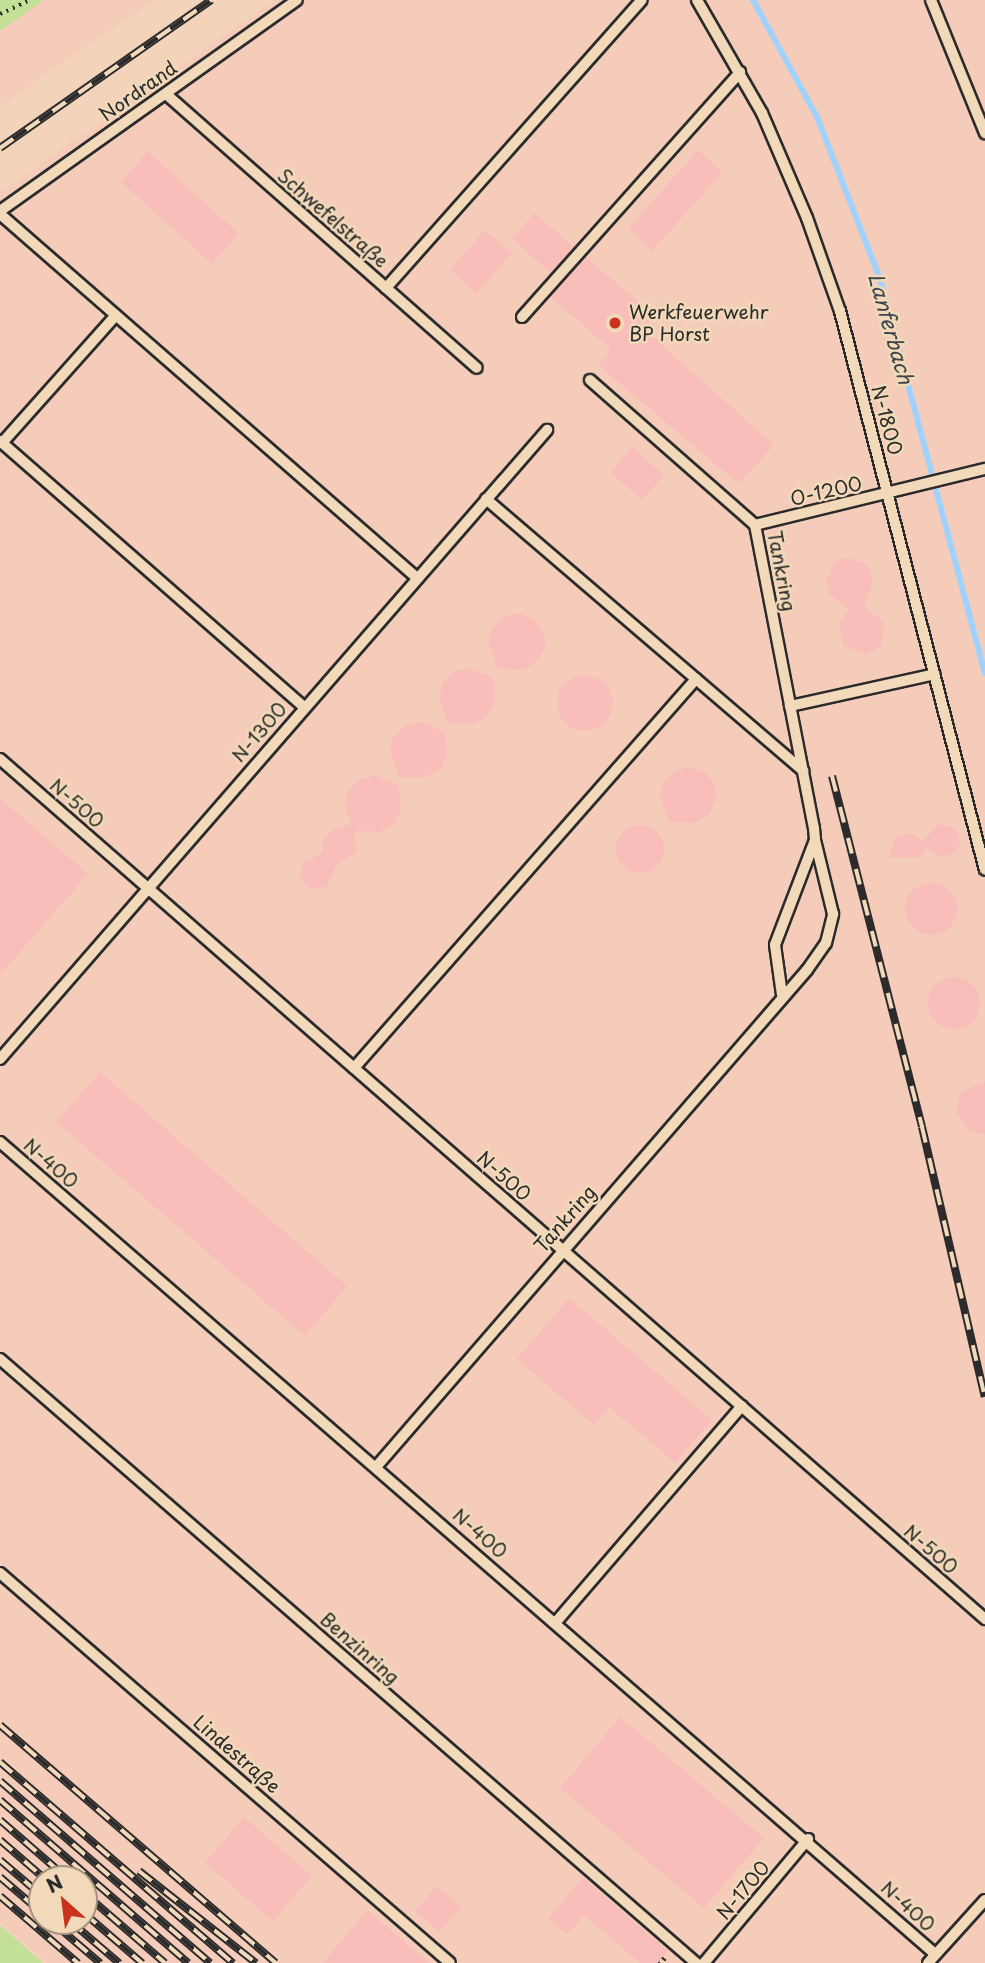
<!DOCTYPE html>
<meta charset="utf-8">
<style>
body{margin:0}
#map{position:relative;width:985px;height:1963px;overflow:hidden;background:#f3d3b9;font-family:"Playpen Sans",sans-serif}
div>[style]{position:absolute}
.built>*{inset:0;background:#f5ccb9}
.green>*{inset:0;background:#c4df96}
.stream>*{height:6px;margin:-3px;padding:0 3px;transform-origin:3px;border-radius:3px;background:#a1d2fe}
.building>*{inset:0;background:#f9bdba}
.round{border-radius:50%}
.path>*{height:3.5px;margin-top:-1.75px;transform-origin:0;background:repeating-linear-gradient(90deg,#2b2b2b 0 2px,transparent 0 7px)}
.roads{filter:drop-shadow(2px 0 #2b2b2b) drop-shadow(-2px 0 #2b2b2b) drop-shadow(0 2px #2b2b2b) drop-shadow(0 -2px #2b2b2b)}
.lane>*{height:10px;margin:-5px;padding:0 5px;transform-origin:5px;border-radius:5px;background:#f1d9b9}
.rail>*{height:8px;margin-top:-4px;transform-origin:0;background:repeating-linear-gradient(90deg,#f1d9b9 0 16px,#2b2b2b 0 32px);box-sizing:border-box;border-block:2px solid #2b2b2b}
.dots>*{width:19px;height:19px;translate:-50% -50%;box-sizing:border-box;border:4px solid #f1d9b9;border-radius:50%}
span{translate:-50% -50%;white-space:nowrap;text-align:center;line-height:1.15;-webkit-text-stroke:5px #f1d9b9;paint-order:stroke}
.street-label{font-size:19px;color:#2b2b2b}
.poi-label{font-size:19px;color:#2b2b2b}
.left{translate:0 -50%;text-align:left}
.water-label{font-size:21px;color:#3d444b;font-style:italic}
.north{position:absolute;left:28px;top:1865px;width:70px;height:70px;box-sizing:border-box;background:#f1d9b9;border:2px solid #a29380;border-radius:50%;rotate:332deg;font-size:19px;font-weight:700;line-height:28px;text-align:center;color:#2b2b2b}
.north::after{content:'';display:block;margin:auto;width:24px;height:32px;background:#c8321e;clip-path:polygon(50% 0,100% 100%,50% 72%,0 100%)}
</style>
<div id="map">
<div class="built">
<i style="clip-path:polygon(44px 0,154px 0,0 106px,0 31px)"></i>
<i style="clip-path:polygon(evenodd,274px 0,985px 0,985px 1963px,47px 1963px,0 1922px,0 192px,274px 0,42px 1879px,84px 1879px,84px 1921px,42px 1921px,42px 1879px)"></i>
</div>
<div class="green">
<i style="clip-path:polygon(0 0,44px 0,0 31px)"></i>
<i style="clip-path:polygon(0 1925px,43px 1963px,0 1963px)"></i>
</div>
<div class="stream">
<i style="left:753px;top:0;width:133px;rotate:61.3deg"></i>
<i style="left:817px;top:117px;width:174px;rotate:68.7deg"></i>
<i style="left:880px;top:279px;width:408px;rotate:75.1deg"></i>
</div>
<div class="building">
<i style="clip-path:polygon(698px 150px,722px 173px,652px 251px,628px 229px)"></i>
<i style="clip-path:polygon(148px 151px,239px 234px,212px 264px,121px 182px)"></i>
<i style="clip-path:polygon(534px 213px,574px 247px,551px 273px,512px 239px)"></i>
<i style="clip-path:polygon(485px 230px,512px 253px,477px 293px,450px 270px)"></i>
<i style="clip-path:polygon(586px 257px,655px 316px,644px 329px,774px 445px,739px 484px,598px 365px,611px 349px,550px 297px)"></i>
<i style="clip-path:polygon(632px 447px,664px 475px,642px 500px,610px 472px)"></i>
<i style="clip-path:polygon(845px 557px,865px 563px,871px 572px,873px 583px,864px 607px,884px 622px,882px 645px,866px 655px,843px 646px,840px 623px,849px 609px,830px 595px,826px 583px,834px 563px)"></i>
<i style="clip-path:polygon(520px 613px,535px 620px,544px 633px,545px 646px,538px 661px,523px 670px,497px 668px,488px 642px,492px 629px,504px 616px)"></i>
<i style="clip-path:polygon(470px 668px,494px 678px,495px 701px,488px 716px,473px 724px,447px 723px,439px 697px,442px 684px,454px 671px)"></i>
<i class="round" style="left:557px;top:675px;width:56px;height:56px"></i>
<i style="clip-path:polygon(422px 722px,445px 732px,447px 755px,440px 770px,425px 778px,399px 777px,390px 751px,393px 737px,406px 725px)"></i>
<i style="clip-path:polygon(691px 767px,707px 774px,715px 786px,716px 800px,709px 815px,694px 823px,669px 822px,660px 796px,663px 783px,676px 770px)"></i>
<i style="clip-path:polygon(376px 776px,399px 786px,401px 809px,394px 824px,379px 832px,355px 831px,356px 853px,337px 864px,326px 887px,310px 889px,299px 878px,303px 862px,323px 853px,323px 842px,332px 830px,351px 824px,345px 805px,348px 792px,360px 779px)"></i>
<i style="clip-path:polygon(0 798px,88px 874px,0 975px)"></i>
<i style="clip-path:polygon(939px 824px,957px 829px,960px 845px,955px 853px,940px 857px,926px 849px,921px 857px,889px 858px,895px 837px,912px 833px,923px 841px)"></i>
<i class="round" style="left:616px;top:825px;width:48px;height:48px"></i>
<i class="round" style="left:905px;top:883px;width:52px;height:52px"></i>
<i class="round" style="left:928px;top:977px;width:52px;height:52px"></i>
<i style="clip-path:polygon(100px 1072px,347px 1286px,305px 1336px,56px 1122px)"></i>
<i style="clip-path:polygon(985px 1081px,985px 1135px,969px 1130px,956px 1113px,960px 1093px)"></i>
<i style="clip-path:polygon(569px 1298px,712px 1420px,675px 1463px,609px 1407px,594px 1425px,517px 1359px)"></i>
<i style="clip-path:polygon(620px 1717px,764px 1838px,704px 1908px,560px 1788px)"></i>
<i style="clip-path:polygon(244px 1817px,312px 1876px,273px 1921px,205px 1863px)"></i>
<i style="clip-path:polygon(583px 1878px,668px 1951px,658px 1963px,640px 1963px,584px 1915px,567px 1935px,548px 1918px)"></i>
<i style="clip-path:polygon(437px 1886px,461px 1907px,439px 1932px,415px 1911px)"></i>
<i style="clip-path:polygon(367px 1910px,429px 1963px,323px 1963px)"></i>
</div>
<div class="path">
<i style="left:0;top:14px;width:33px;rotate:-25deg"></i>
</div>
<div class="roads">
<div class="lane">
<i style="left:697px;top:0;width:130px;rotate:60.1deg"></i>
<i style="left:762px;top:113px;width:114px;rotate:66.8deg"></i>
<i style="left:807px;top:218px;width:99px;rotate:70.5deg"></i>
<i style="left:840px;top:311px;width:577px;rotate:75.46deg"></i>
<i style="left:931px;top:0;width:144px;rotate:67.9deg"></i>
<i style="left:166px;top:94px;width:414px;rotate:41.4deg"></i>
<i style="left:0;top:211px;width:364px;rotate:-35.4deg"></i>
<i style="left:0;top:214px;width:554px;rotate:41.12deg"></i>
<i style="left:386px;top:288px;width:385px;rotate:-48.4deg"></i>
<i style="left:522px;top:317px;width:328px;rotate:-48.3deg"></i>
<i style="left:590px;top:380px;width:220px;rotate:41.3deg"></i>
<i style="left:755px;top:525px;width:309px;rotate:79deg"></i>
<i style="left:814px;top:828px;width:12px;rotate:85deg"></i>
<i style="left:815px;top:840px;width:112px;rotate:110.9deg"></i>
<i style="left:775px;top:945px;width:50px;rotate:82deg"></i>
<i style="left:0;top:441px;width:404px;rotate:41.2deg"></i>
<i style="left:2px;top:443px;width:171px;rotate:-48.3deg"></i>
<i style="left:486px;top:499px;width:418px;rotate:40.6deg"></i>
<i style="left:755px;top:525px;width:237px;rotate:-13.7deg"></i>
<i style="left:790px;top:706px;width:148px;rotate:-12.4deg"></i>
<i style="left:0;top:759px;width:1308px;rotate:41.12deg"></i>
<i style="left:0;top:1059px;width:834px;rotate:-48.99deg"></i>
<i style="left:354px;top:1068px;width:518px;rotate:-48.68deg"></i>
<i style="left:0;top:1142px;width:1238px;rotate:40.97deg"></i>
<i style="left:0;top:1359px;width:922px;rotate:40.95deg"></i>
<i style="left:376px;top:1467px;width:658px;rotate:-49.07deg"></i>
<i style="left:807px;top:970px;width:33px;rotate:-55deg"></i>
<i style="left:826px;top:943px;width:30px;rotate:-76deg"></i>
<i style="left:833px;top:914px;width:76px;rotate:-103.7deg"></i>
<i style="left:0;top:1573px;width:595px;rotate:40.91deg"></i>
<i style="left:556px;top:1622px;width:285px;rotate:-49.3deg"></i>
<i style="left:704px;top:1963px;width:162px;rotate:-50deg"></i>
<i style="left:928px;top:1963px;width:85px;rotate:-47.9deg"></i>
</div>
</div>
<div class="rail">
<i style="left:0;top:148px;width:258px;rotate:-35deg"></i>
<i style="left:832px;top:776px;width:362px;rotate:75.6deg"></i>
<i style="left:922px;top:1127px;width:277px;rotate:76.9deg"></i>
<i style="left:0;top:1725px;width:364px;rotate:40.8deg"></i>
<i style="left:0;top:1762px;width:308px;rotate:40.8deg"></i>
<i style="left:0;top:1781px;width:278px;rotate:40.9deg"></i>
<i style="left:0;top:1800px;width:249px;rotate:40.9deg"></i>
<i style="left:0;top:1820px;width:90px;rotate:40.9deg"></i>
<i style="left:0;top:1840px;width:60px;rotate:40.9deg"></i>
<i style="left:0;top:1860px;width:55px;rotate:40.6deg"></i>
<i style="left:139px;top:1871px;width:149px;rotate:38.2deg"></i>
<i style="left:0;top:1877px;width:55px;rotate:40.6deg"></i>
<i style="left:84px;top:1893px;width:107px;rotate:40.8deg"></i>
<i style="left:0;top:1896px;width:103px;rotate:40.7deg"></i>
<i style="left:84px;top:1913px;width:77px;rotate:40.8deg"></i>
<i style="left:51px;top:1921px;width:65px;rotate:40.6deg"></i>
<i style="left:70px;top:1921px;width:65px;rotate:40.6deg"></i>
<i style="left:660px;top:1960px;width:5px;rotate:37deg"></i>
</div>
<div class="dots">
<i style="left:615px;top:323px;background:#c8321e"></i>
</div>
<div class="street-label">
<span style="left:138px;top:91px;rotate:-35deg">Nordrand</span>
<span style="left:333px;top:218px;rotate:41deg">Schwefelstraße</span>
<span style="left:887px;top:420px;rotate:75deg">N-1800</span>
<span style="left:826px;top:491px;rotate:-13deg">O-1200</span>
<span style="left:782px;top:571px;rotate:79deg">Tankring</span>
<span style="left:259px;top:732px;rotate:-49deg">N-1300</span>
<span style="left:77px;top:803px;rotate:41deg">N-500</span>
<span style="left:51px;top:1163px;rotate:41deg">N-400</span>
<span style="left:504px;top:1176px;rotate:41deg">N-500</span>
<span style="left:565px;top:1219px;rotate:-49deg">Tankring</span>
<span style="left:480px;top:1533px;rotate:41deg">N-400</span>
<span style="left:931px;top:1549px;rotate:41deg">N-500</span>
<span style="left:360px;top:1648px;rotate:41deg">Benzinring</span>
<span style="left:237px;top:1754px;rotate:41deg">Lindestraße</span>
<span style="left:743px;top:1890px;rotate:-50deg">N-1700</span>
<span style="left:908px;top:1906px;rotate:42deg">N-400</span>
</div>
<div class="poi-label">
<span class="left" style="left:629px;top:323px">Werkfeuerwehr<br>BP Horst</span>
</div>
<div class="water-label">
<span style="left:892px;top:328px;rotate:74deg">Lanferbach</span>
</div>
<div class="north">N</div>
</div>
